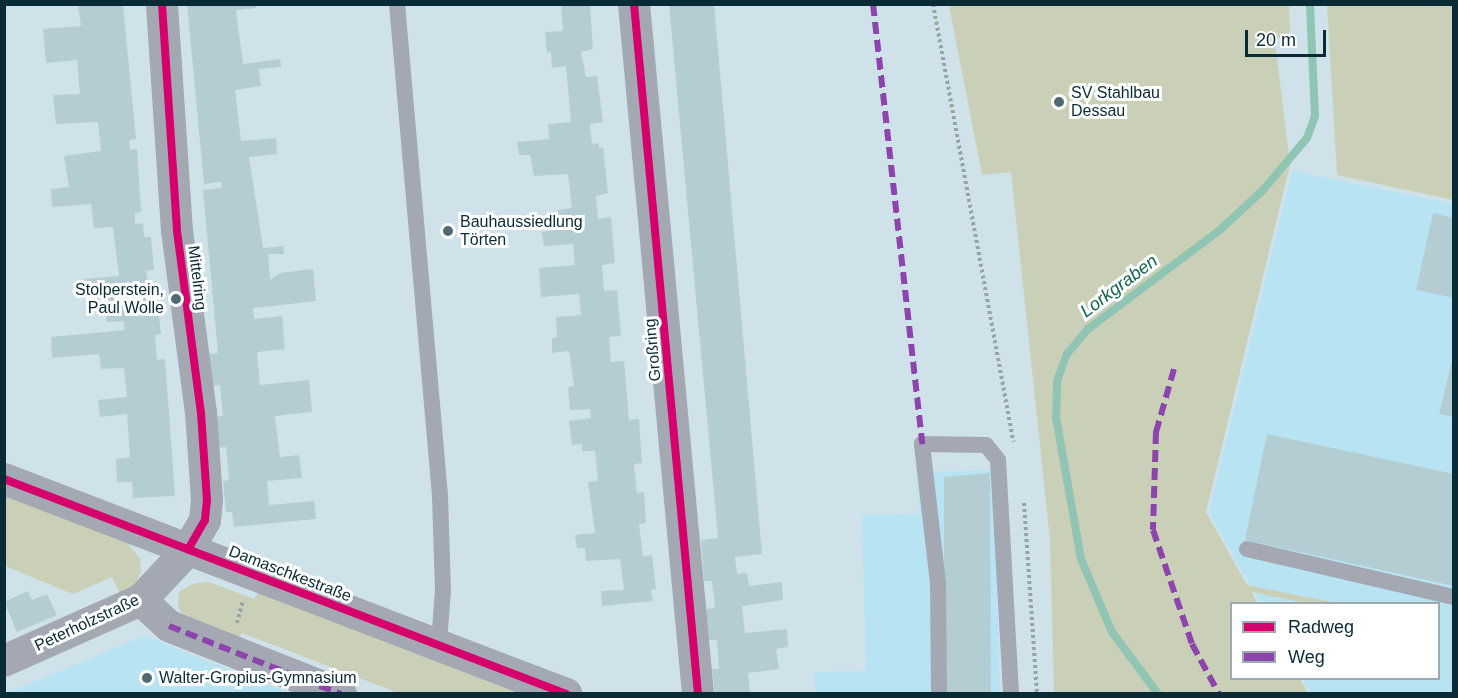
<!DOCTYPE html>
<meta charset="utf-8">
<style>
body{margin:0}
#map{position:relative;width:1458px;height:698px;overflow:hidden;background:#cfe2ea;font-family:Helvetica,sans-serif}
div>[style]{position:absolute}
.built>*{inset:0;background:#b8e3f3}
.green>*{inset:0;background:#cad0b7}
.stream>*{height:8px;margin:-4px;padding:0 4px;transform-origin:4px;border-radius:4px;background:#91c5b3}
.building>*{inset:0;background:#b4cdd2}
.path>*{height:4px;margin-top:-2px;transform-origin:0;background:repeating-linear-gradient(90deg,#99a1a9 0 3px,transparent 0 6px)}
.service>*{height:16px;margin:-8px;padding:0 8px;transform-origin:8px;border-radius:8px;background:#a3a8b3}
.minor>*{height:32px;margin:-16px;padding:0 16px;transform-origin:16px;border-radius:16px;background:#a3a8b3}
.quiet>*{height:6px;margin-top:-3px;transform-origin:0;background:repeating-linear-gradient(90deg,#8e44ad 0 12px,transparent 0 18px)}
.cycleway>*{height:8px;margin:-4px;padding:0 4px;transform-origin:4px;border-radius:4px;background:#d6006c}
.dots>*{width:16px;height:16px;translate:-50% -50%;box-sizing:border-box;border:3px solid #fff;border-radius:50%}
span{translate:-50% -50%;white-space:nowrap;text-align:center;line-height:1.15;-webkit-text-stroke:6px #fff;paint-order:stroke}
.poi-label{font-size:16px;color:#092b36}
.left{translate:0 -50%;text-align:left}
.right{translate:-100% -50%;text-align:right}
.street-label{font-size:16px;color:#092b36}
.water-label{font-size:18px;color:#136448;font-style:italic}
.frame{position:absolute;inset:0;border:6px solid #092b36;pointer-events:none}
.legend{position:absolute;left:1230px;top:602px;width:210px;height:78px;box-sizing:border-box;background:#fff;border:2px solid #9daaaf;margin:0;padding:8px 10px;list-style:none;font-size:18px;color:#092b36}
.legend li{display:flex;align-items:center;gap:12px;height:30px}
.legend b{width:30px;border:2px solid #9daaaf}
.scale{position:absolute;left:1245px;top:30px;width:81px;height:27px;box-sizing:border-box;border:3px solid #092b36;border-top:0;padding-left:8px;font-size:18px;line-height:21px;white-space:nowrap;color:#092b36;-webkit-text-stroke:4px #fff;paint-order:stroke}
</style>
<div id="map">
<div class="built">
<i style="clip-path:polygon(1292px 171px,1453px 204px,1453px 693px,1311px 693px,1303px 679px,1438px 678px,1438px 604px,1260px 603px,1209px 512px)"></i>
<i style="clip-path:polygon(993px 470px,1000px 693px,816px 693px,814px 672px,866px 671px,862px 515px,920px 514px,916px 472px)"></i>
<i style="clip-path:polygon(144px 636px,211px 662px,289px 693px,8px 693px)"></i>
</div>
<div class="green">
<i style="clip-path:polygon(949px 5px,1289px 5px,1290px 32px,1275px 40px,1290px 165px,1206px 512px,1247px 585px,1337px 603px,1305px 603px,1252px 592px,1257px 603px,1232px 604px,1232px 678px,1300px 679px,1308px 693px,1054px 693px,1050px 540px,1011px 172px,982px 175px)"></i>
<i style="clip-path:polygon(1327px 5px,1453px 5px,1453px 200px,1337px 175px)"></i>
<i style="clip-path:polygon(4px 494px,125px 540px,140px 559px,141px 572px,135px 584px,121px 596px,112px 577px,73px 594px,5px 566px)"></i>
<i style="clip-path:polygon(209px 582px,254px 599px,259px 591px,529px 693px,398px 693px,242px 633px,238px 638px,186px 619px,178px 607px,179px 592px,192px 584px)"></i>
</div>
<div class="stream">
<i style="left:1158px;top:694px;width:77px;rotate:-126.6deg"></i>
<i style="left:1112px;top:632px;width:79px;rotate:-113deg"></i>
<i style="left:1081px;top:559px;width:144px;rotate:-100deg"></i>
<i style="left:1056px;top:417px;width:36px;rotate:-88deg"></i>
<i style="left:1057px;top:381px;width:29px;rotate:-70deg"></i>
<i style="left:1067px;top:354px;width:33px;rotate:-50deg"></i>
<i style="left:1088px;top:329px;width:166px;rotate:-36.9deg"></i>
<i style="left:1221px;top:229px;width:57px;rotate:-42.9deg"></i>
<i style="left:1263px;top:190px;width:68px;rotate:-49.8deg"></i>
<i style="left:1307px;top:138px;width:23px;rotate:-70deg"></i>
<i style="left:1315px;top:116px;width:112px;rotate:-92.6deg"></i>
</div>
<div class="building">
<i style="clip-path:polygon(78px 4px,123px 5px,136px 139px,129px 140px,130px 150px,137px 149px,141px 212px,135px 213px,135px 224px,143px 223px,144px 237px,151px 237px,154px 270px,146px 271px,150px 300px,157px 299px,161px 334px,155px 335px,157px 360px,165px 359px,175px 496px,133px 498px,132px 482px,117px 482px,116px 459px,130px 457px,127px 414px,100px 417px,98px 400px,127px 397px,124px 368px,101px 369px,99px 354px,52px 358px,51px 337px,125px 330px,123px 321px,107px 322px,103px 290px,85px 292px,84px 279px,119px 276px,113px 227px,94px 228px,91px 204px,52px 207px,51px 189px,69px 187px,64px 156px,101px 151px,98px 122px,56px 124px,53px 95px,80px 94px,77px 60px,46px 63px,43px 29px,81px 26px)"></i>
<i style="clip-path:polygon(187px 4px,256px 4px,256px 8px,236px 10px,243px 64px,280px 59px,281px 67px,259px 69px,261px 86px,235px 90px,241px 141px,276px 138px,277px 154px,249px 157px,263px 248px,283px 246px,284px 254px,268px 254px,270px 280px,280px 273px,313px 269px,316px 301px,253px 308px,254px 319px,282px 316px,285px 349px,257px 352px,260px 385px,309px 380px,312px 412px,275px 416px,280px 457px,299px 455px,302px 478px,267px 481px,269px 505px,314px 501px,316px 519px,234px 527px,232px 512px,226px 512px,223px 481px,229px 480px,226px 447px,216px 448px,213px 417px,223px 416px,220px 385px,212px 386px,209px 354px,218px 353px,203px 190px,222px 188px,221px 182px,204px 184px)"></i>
<i style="clip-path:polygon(561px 4px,590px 5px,593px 49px,581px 52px,586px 77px,597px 76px,603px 122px,590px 124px,592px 144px,599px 143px,599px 148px,603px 148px,608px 193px,596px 196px,598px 219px,611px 217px,615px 263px,602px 265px,604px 291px,617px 290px,621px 336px,609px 337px,611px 362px,624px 361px,629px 420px,639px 419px,642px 463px,634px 464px,637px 493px,644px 492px,646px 523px,639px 524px,643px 557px,652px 555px,656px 589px,651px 590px,653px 601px,602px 606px,601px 591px,624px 590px,620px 559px,586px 561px,585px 548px,577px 548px,575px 535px,595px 533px,588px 482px,598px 481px,595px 451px,582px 451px,582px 444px,572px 445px,569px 421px,591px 418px,590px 409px,570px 410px,568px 387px,574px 386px,569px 351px,552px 353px,552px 338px,557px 337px,556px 317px,581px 315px,579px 294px,541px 297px,539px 268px,575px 265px,573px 244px,544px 246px,542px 232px,559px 229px,558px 210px,572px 208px,568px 174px,534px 176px,530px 155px,519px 155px,517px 142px,549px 139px,548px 124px,571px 122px,566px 66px,552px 68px,551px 52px,547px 53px,545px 32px,563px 31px)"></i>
<i style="clip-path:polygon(669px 4px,714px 4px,762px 554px,735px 557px,737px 574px,747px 573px,749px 586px,782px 582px,783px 600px,742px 606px,745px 633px,787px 629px,788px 647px,776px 649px,779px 669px,748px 673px,750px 692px,758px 694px,715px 694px,712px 669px,719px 669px,717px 640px,709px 640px,706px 609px,715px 608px,712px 581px,704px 581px,701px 540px,718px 538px)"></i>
<i style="clip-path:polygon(1433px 213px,1454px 218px,1454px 298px,1416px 290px)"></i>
<i style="clip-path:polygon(1454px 353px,1454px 417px,1439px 414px)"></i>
<i style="clip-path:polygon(1267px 434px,1454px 474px,1454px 586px,1245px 540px)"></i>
<i style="clip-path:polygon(990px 473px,991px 694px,944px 694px,944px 477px)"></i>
<i style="clip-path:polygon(28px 591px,32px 600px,47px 594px,57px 615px,17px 632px,4px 602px)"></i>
</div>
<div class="path">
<i style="left:933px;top:4px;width:445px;rotate:79.6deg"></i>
<i style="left:1024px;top:503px;width:191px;rotate:86.1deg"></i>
<i style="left:237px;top:623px;width:23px;rotate:-75deg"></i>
</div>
<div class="service">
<i style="left:397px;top:4px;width:494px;rotate:85deg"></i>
<i style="left:440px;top:496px;width:94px;rotate:88.2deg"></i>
<i style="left:443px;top:590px;width:40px;rotate:94.3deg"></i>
<i style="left:440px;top:630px;width:14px;rotate:111deg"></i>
<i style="left:1247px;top:549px;width:212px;rotate:13.1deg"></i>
<i style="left:939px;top:694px;width:111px;rotate:-90.5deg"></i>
<i style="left:938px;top:583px;width:140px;rotate:-96.6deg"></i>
<i style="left:922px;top:444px;width:64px;rotate:0.9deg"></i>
<i style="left:986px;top:445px;width:19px;rotate:51deg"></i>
<i style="left:998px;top:460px;width:234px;rotate:86.8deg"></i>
</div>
<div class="minor">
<i style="left:634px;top:4px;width:693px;rotate:84.7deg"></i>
<i style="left:4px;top:479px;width:602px;rotate:20.93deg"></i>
<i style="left:141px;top:600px;width:38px;rotate:43deg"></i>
<i style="left:169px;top:626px;width:185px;rotate:21.6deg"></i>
<i style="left:4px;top:661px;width:150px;rotate:-24deg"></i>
<i style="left:141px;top:600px;width:69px;rotate:-46.8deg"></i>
<i style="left:188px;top:550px;width:34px;rotate:-60deg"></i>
<i style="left:205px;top:520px;width:20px;rotate:-84deg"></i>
<i style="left:207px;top:500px;width:87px;rotate:-93.9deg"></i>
<i style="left:201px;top:413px;width:184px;rotate:-97.5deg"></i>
<i style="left:177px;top:231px;width:227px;rotate:-93.8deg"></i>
</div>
<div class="quiet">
<i style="left:873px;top:4px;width:443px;rotate:83.6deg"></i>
<i style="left:1174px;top:369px;width:66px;rotate:105.9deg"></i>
<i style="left:1156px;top:432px;width:98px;rotate:91.8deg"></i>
<i style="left:1153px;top:530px;width:120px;rotate:71.1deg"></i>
<i style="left:1192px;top:644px;width:57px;rotate:61.6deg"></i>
<i style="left:169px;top:626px;width:185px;rotate:21.6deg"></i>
</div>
<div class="cycleway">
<i style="left:162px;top:4px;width:227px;rotate:86.2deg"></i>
<i style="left:177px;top:231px;width:184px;rotate:82.5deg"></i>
<i style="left:201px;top:413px;width:87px;rotate:86.1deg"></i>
<i style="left:207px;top:500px;width:20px;rotate:96deg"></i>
<i style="left:205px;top:520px;width:34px;rotate:120deg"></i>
<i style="left:634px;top:4px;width:693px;rotate:84.7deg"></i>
<i style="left:4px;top:479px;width:602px;rotate:20.93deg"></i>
</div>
<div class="dots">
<i style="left:1059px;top:102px;background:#4e6b75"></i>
<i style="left:448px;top:231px;background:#4e6b75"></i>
<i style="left:176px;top:299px;background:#4e6b75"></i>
<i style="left:147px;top:678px;background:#4e6b75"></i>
</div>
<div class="poi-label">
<span class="left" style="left:1071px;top:102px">SV Stahlbau<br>Dessau</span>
<span class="left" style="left:460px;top:231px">Bauhaussiedlung<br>Törten</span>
<span class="right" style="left:164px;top:299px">Stolperstein,<br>Paul Wolle</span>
<span class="left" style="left:159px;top:678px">Walter-Gropius-Gymnasium</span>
</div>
<div class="street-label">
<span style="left:197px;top:278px;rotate:83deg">Mittelring</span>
<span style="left:653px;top:350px;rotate:-95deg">Großring</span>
<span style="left:290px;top:574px;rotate:21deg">Damaschkestraße</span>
<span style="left:87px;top:623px;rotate:-25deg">Peterholzstraße</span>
</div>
<div class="water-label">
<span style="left:1119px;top:286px;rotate:-37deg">Lorkgraben</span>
</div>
<div class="frame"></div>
<ul class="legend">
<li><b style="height:8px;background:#d6006c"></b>Radweg</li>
<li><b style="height:8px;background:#8e44ad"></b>Weg</li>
</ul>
<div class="scale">20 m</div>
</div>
